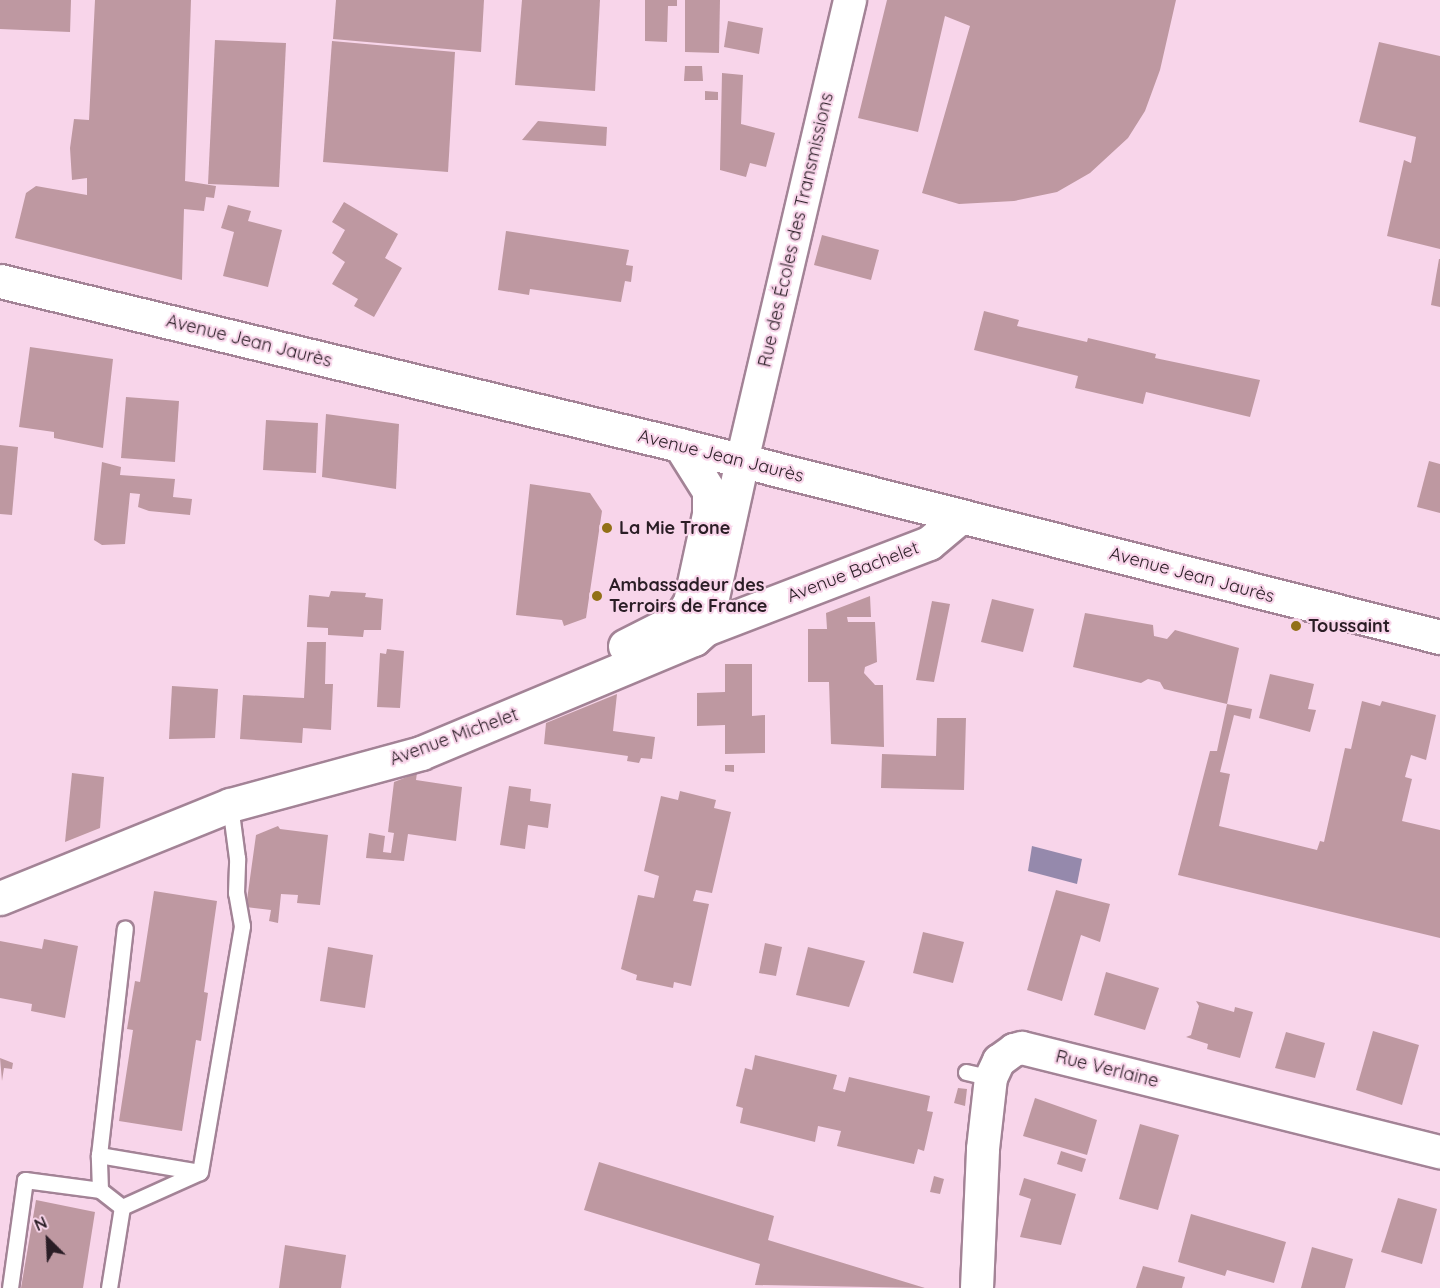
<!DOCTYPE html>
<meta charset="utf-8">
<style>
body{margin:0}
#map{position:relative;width:1440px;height:1288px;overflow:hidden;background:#f8d5ea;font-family:Quicksand,sans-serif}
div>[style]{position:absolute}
.water>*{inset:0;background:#9589ac}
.building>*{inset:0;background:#be98a1}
.roads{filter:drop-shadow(2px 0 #a38396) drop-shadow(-2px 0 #a38396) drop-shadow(0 2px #a38396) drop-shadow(0 -2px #a38396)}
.service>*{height:15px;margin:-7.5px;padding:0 7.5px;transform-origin:7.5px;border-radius:7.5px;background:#fff}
.minor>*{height:32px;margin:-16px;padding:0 16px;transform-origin:16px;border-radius:16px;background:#fff}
.tertiary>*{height:33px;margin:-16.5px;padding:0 16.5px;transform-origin:16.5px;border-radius:16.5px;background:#fff}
.primary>*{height:33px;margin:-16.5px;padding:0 16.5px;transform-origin:16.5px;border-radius:16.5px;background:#fff}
.dots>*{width:16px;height:16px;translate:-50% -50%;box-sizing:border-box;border:3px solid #f8d5ea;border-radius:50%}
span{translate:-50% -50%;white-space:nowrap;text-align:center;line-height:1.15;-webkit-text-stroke:4.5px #f8d5ea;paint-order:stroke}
.street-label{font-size:18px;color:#2a1d25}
.poi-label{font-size:18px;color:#2a1d25;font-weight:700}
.left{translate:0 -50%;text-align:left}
.north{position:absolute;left:18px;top:1210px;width:60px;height:60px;-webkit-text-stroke:4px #f8d5ea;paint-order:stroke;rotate:336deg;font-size:16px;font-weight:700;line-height:24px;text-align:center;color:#2a1d25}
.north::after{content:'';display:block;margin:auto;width:21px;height:27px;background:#2a1d25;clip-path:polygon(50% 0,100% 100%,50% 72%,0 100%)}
</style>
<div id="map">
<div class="water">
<i style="clip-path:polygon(1032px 846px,1082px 859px,1077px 884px,1028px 871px)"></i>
</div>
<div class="building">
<i style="clip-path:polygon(0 0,71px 0,70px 32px,0 29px)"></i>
<i style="clip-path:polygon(95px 0,191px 0,185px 181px,216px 186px,214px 198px,206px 197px,204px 211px,184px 209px,182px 280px,15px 238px,26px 193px,36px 186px,87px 195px,87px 178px,72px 180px,70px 148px,74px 119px,89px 120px)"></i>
<i style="clip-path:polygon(336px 0,484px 0,481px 52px,333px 39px)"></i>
<i style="clip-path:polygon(522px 0,600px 0,595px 91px,515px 85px)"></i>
<i style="clip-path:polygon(645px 0,677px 0,677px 6px,668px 6px,667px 42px,645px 41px)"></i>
<i style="clip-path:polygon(685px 0,720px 0,719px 53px,685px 52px)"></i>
<i style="clip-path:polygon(887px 0,1176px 0,1160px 70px,1145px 111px,1128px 138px,1090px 173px,1057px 192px,1014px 201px,959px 204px,922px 193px,970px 26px,945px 16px,918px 132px,858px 118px)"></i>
<i style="clip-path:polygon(728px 21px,763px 28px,759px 54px,724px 47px)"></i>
<i style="clip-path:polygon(215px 40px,286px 43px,279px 187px,208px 184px)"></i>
<i style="clip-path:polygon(332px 41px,455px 52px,448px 172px,323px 162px)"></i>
<i style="clip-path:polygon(1379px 42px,1440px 56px,1440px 249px,1387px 236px,1404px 160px,1411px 163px,1416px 137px,1359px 122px)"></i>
<i style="clip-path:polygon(685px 66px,702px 66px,703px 81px,684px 81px)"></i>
<i style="clip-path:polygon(722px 73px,743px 75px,741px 124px,775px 133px,766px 167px,750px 163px,746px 177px,720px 170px)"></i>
<i style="clip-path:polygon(705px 91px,718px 92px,718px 100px,705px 100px)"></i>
<i style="clip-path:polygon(538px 121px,607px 127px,606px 146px,522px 140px)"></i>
<i style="clip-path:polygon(344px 202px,398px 234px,385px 258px,402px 268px,374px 317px,354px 306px,358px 299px,332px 284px,345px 262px,332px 253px,345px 230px,332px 222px)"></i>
<i style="clip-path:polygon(228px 205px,251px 211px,248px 221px,282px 230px,268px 287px,223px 276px,234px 232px,221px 228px)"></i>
<i style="clip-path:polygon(506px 231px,629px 250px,626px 265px,633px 266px,631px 282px,625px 281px,621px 302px,530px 289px,529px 295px,498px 290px)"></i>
<i style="clip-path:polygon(822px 235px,879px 250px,871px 280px,814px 265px)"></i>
<i style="clip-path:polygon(1439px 259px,1440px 259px,1440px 307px,1431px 305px)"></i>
<i style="clip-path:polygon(984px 311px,1019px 320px,1017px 326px,1087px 342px,1088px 338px,1156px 354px,1155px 358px,1260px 380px,1250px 417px,1146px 392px,1143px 404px,1075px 388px,1078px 376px,974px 350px)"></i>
<i style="clip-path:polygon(30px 347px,113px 359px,103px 448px,54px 438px,54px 432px,19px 427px)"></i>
<i style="clip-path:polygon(126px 397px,179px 401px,175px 462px,121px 458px)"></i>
<i style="clip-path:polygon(326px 414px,399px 424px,396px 489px,322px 477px)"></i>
<i style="clip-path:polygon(266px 420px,318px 423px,316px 473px,263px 470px)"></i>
<i style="clip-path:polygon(0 445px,18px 447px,12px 515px,0 514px)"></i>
<i style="clip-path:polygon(1429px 461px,1440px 464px,1440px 513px,1417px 507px)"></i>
<i style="clip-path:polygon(102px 462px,121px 467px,120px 475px,175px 479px,173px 497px,192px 499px,190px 515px,149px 511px,138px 507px,140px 494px,130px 493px,125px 544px,102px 545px,94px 540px)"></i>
<i style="clip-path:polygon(530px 484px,590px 493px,602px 511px,586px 618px,564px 626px,562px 620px,516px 615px)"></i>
<i style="clip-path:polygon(331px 591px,366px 593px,365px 597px,383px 599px,381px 630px,364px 630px,363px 637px,328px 635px,328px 628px,307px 627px,309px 595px,329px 597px)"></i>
<i style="clip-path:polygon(870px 596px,871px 617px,847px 617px,848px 622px,875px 622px,877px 662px,865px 667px,864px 673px,875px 685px,883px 685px,884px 747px,831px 744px,829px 682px,808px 682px,808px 629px,827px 629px,826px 613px)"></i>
<i style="clip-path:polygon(992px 599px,1034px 609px,1023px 652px,981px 642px)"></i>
<i style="clip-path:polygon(932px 601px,950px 604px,934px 682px,916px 680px)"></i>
<i style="clip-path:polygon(1085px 613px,1153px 625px,1154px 636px,1167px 639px,1175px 630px,1239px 648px,1227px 704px,1164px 689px,1160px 682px,1148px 679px,1141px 683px,1073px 667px)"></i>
<i style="clip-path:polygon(307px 642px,326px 642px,325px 684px,333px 684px,331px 730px,303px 728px,302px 743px,240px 739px,243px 695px,304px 698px)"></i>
<i style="clip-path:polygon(387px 649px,404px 651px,400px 708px,377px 707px,380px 653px,386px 654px)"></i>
<i style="clip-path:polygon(725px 664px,752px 664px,752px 716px,765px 715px,765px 753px,725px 754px,725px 725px,697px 726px,697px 693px,725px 692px)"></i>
<i style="clip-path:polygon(1270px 674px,1314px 684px,1308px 709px,1316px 710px,1310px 732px,1259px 718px)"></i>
<i style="clip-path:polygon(172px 686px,218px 689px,215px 738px,169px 739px)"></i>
<i style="clip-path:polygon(617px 694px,613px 731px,655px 737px,652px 759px,641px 758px,639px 763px,627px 761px,628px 756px,544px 744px,546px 723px)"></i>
<i style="clip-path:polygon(1362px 701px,1380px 706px,1382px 701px,1436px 715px,1426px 760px,1411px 755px,1405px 777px,1412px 779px,1402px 821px,1440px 830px,1440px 938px,1178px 875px,1210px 751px,1217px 751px,1227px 704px,1252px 709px,1250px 719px,1234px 715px,1220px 772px,1230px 774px,1219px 826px,1317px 850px,1320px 841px,1324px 842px,1345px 748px,1351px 749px)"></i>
<i style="clip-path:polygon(937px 718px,966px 718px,964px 790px,881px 788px,882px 754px,936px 756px)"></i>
<i style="clip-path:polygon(725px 765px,734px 765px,734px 772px,725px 771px)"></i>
<i style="clip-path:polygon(72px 773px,104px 777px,100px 828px,65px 842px)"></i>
<i style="clip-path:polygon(417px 773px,416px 780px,462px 787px,456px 841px,408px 834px,404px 861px,366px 858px,369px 833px,385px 836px,383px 852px,391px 853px,394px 833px,388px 832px,394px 782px)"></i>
<i style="clip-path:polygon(509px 786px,531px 789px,530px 801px,551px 804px,548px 828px,528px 825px,525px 849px,500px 845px)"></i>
<i style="clip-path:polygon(680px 791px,716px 800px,714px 808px,731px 812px,712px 893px,696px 890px,693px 901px,709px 904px,691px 986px,674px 982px,673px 988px,636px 980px,637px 975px,621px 969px,638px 895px,654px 898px,659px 876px,644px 871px,661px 796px,678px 800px)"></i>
<i style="clip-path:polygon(278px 826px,280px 829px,328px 835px,320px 905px,297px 903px,298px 895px,281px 894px,278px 923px,269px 921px,271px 910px,246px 907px,256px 835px)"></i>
<i style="clip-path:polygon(1056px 890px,1110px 904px,1100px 942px,1081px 935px,1062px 1001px,1027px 990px)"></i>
<i style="clip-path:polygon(154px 891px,217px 901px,204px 992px,208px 993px,201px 1041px,196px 1040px,182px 1131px,119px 1121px,133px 1030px,127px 1029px,135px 981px,140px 982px)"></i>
<i style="clip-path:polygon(923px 932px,964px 942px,953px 983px,913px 973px)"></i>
<i style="clip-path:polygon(44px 939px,78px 946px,65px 1018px,31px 1011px,32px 1004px,0 998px,0 941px,42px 949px)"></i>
<i style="clip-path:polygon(765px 943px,782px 947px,776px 976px,759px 973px)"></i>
<i style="clip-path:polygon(328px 947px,373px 955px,365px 1008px,320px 1001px)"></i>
<i style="clip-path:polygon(808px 947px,865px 961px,849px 1007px,796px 995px)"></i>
<i style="clip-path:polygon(1106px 972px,1159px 988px,1145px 1030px,1094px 1015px)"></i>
<i style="clip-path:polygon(1196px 1001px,1234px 1012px,1235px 1007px,1253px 1012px,1240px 1058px,1207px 1049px,1208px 1044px,1186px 1037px,1191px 1035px,1199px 1006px)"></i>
<i style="clip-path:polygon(1373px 1031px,1419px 1045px,1402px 1105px,1356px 1090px)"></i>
<i style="clip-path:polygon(1286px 1032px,1325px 1043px,1315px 1078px,1275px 1068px)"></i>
<i style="clip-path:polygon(755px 1055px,837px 1075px,833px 1089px,845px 1092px,849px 1077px,930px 1096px,927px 1111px,933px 1112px,924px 1151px,918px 1149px,914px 1164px,837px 1146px,841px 1131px,818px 1126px,815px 1142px,740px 1123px,743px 1108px,736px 1106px,745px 1068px,752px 1070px)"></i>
<i style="clip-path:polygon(0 1058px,13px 1063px,12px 1069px,4px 1068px,2px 1081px)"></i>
<i style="clip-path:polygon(958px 1088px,967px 1089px,965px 1106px,954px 1103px)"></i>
<i style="clip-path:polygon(1035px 1098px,1097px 1120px,1087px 1155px,1023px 1136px)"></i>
<i style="clip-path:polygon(1140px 1124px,1179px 1135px,1158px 1210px,1119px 1199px)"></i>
<i style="clip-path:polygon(1061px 1151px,1086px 1159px,1082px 1172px,1057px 1164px)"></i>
<i style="clip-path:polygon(599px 1162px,774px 1216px,768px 1240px,925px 1288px,755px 1285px,760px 1264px,584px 1210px)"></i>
<i style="clip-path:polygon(934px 1176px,944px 1179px,940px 1194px,930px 1192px)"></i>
<i style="clip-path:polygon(1024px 1178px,1076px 1194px,1061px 1245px,1020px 1237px,1031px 1199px,1019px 1195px)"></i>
<i style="clip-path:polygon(1398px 1198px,1437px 1209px,1422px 1264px,1381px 1252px)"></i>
<i style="clip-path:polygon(36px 1200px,95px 1212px,83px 1288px,21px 1288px)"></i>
<i style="clip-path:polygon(1191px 1214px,1286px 1242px,1274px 1283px,1227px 1270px,1225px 1276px,1178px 1262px)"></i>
<i style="clip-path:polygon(285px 1245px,346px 1255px,341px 1288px,279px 1288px)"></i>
<i style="clip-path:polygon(1312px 1247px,1353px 1259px,1345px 1288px,1301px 1288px)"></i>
<i style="clip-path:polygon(1143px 1266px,1185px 1277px,1182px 1288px,1136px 1288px)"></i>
</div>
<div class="roads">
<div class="service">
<i style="left:966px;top:1072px;width:26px;rotate:13deg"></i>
<i style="left:99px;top:1155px;width:228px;rotate:-83.5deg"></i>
<i style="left:100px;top:1190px;width:35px;rotate:-92deg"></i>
<i style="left:99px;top:1155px;width:102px;rotate:9.6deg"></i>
<i style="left:200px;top:1172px;width:250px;rotate:-80.3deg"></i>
<i style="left:242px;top:926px;width:34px;rotate:-100deg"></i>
<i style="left:236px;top:893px;width:35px;rotate:-88deg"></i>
<i style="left:237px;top:858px;width:53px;rotate:-97.5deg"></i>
<i style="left:10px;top:1288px;width:109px;rotate:-82.1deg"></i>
<i style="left:25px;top:1180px;width:76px;rotate:7.6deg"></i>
<i style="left:100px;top:1190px;width:28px;rotate:38deg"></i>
<i style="left:122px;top:1207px;width:85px;rotate:-24.2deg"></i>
<i style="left:109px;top:1288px;width:82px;rotate:-80.9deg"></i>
</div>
<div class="minor">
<i style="left:742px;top:461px;width:473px;rotate:-76.8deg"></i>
<i style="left:977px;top:1288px;width:139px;rotate:-87.5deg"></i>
<i style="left:983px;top:1149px;width:71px;rotate:-83.6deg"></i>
<i style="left:991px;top:1078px;width:19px;rotate:-65deg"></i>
<i style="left:999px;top:1061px;width:19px;rotate:-36deg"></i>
<i style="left:1014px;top:1050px;width:8px;rotate:-14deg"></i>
<i style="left:1022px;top:1048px;width:431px;rotate:14deg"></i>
</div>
<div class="tertiary">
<i style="left:705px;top:629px;width:240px;rotate:-21deg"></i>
<i style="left:929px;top:543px;width:40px;rotate:-40deg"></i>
<i style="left:625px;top:646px;width:62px;rotate:-27deg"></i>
<i style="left:680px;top:618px;width:19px;rotate:-58deg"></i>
<i style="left:690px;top:602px;width:90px;rotate:-77.8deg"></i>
<i style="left:709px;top:514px;width:23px;rotate:-90deg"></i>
<i style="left:709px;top:491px;width:54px;rotate:-122.2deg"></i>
<i style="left:0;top:898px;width:248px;rotate:-22deg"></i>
<i style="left:230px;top:805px;width:198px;rotate:-15.2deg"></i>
<i style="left:421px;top:753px;width:296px;rotate:-22.7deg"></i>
<i style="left:694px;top:639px;width:15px;rotate:-42deg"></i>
<i style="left:705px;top:629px;width:172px;rotate:-77.6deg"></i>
</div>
<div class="primary">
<i style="left:0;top:281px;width:699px;rotate:13.56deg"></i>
<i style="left:680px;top:445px;width:784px;rotate:14.18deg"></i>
</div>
</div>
<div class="dots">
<i style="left:607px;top:528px;background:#927017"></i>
<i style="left:597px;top:596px;background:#927017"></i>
<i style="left:1296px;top:626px;background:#927017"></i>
</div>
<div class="street-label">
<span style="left:796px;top:230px;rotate:-77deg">Rue des Écoles des Transmissions</span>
<span style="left:249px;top:341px;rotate:14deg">Avenue Jean Jaurès</span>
<span style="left:721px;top:456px;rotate:14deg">Avenue Jean Jaurès</span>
<span style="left:853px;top:572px;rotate:-21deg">Avenue Bachelet</span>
<span style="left:1192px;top:575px;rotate:15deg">Avenue Jean Jaurès</span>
<span style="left:454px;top:737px;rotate:-20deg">Avenue Michelet</span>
<span style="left:1107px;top:1069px;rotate:14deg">Rue Verlaine</span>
</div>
<div class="poi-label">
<span class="left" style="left:619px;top:528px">La Mie Trone</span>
<span class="left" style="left:609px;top:596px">Ambassadeur des<br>Terroirs de France</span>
<span class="left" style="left:1308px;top:626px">Toussaint</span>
</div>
<div class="north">N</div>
</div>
